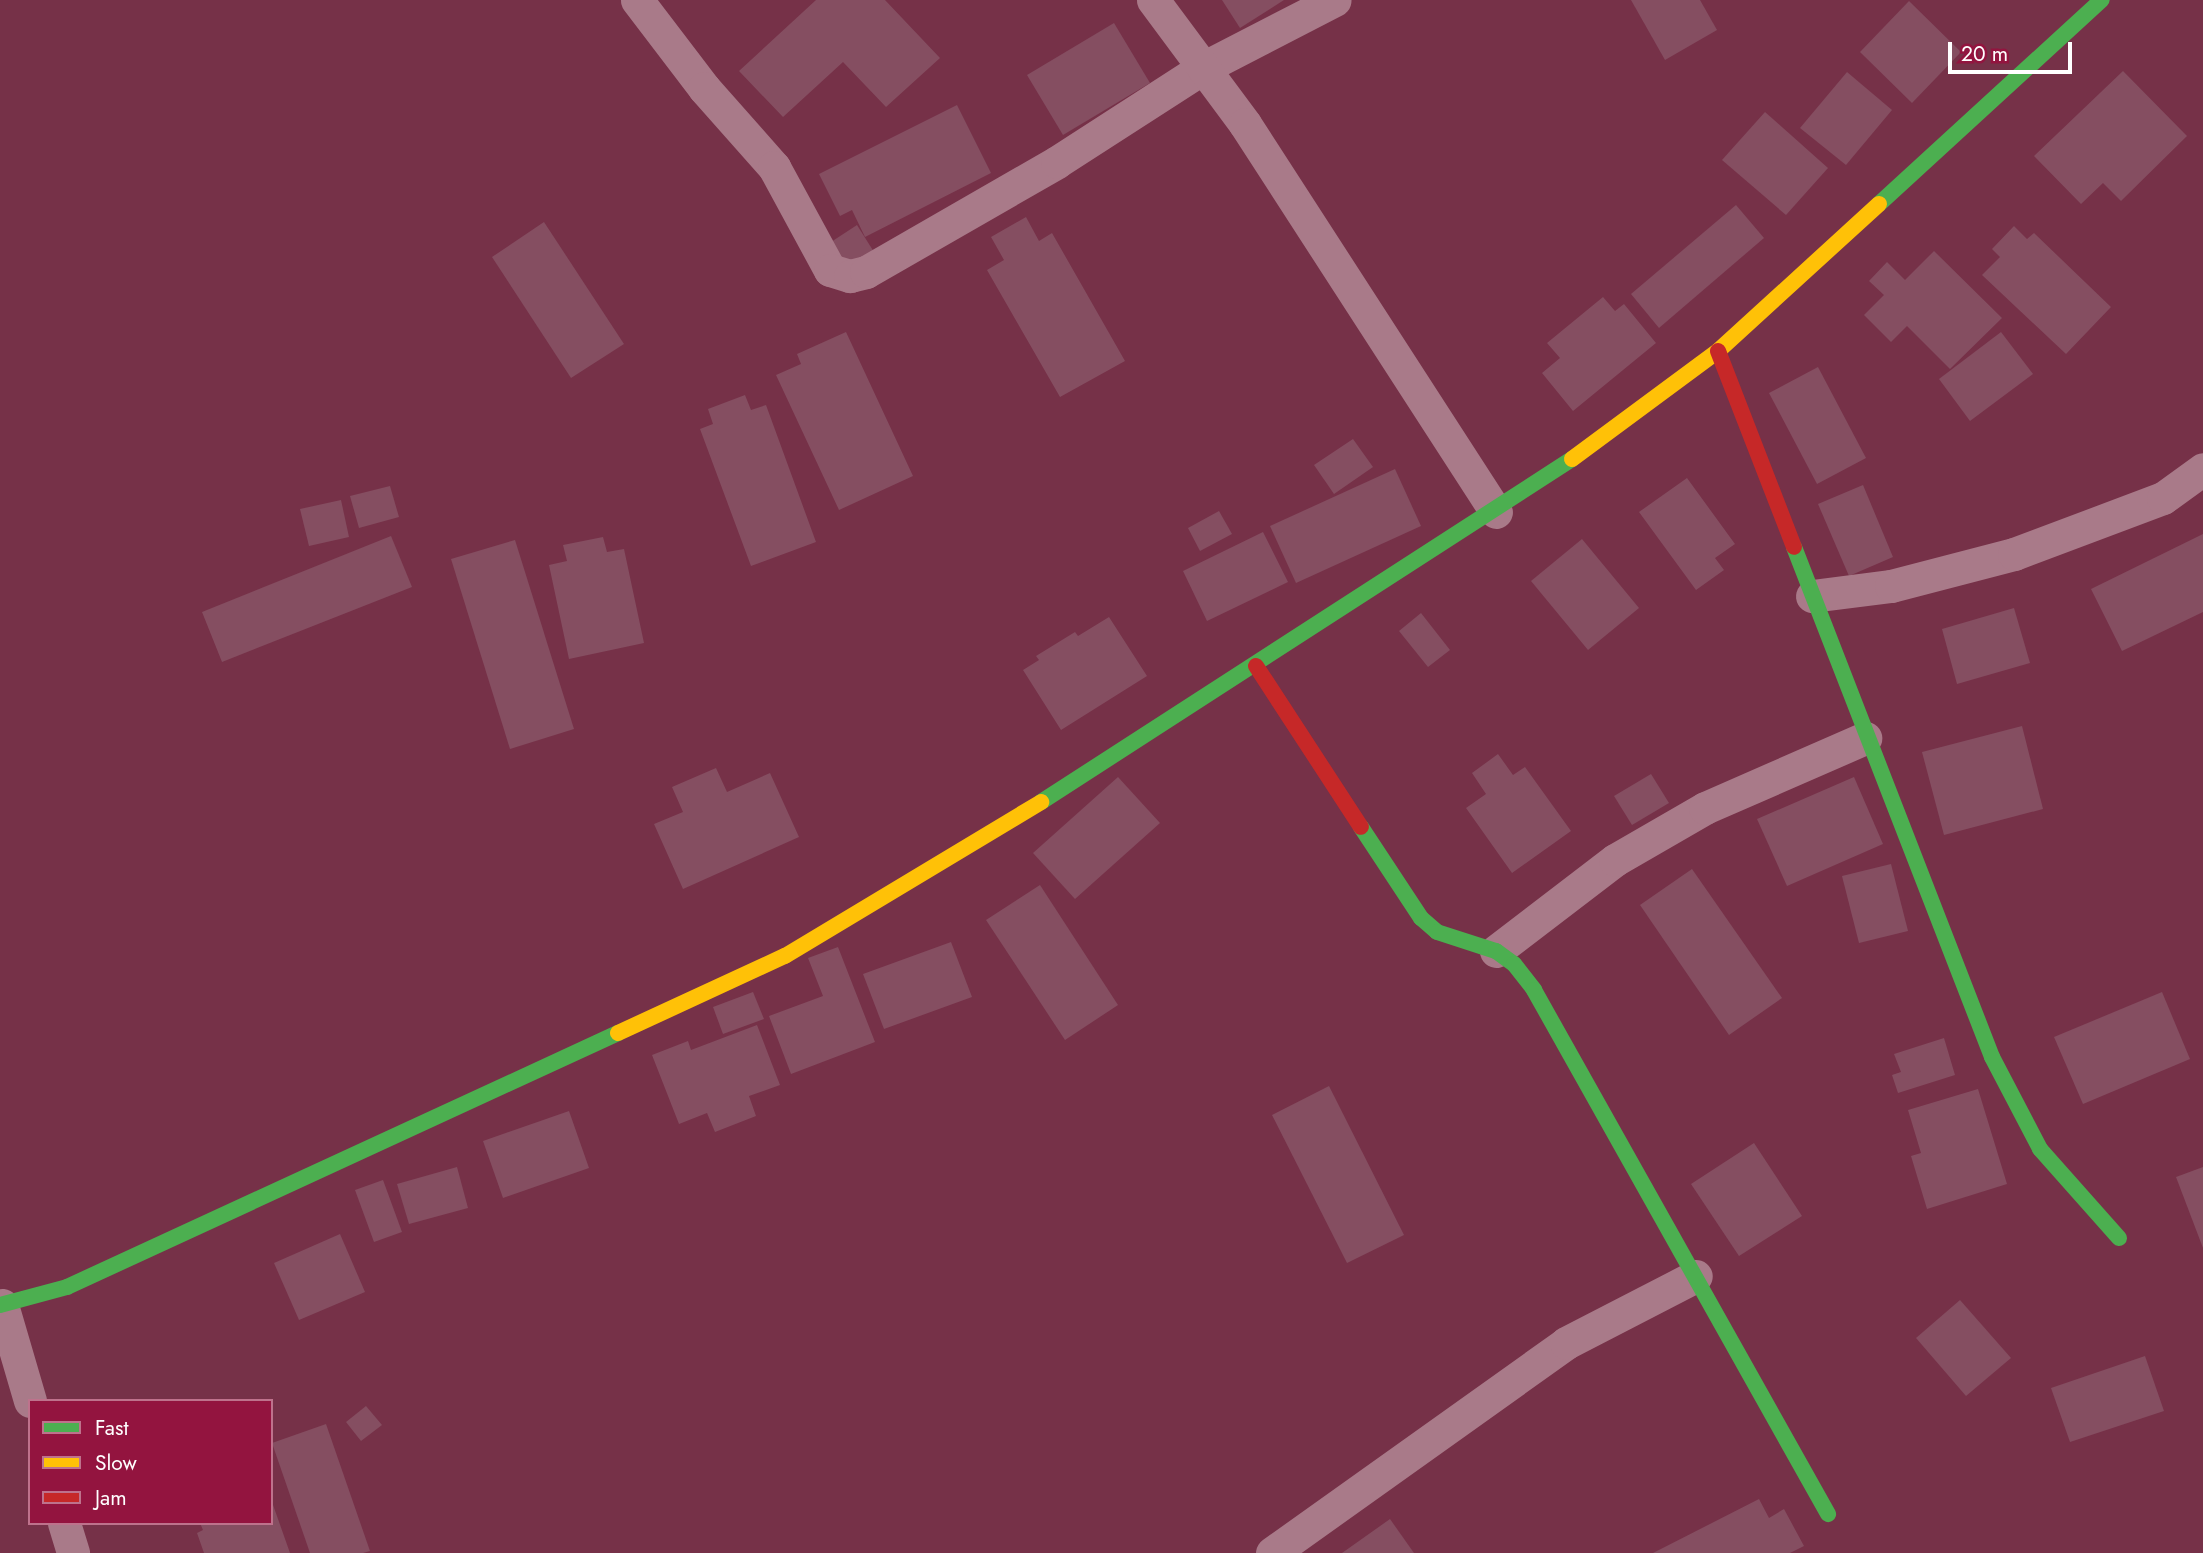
<!DOCTYPE html>
<style>
body{margin:0}
#map{position:relative;width:2203px;height:1553px;overflow:hidden;background:#763148;font-family:Jost,sans-serif}
div>[style]{position:absolute}
.building>*{inset:0;background:#854e61}
.street>*{height:33px;margin:-16.5px;padding:0 16.5px;transform-origin:16.5px;border-radius:16.5px;background:#a97a89}
.fast>*{height:16px;margin:-8px;padding:0 8px;transform-origin:8px;border-radius:8px;background:#4caf50}
.slow>*{height:16px;margin:-8px;padding:0 8px;transform-origin:8px;border-radius:8px;background:#ffc107}
.jam>*{height:16px;margin:-8px;padding:0 8px;transform-origin:8px;border-radius:8px;background:#c62828}
span{translate:-50% -50%;white-space:nowrap;text-align:center;line-height:1.15;-webkit-text-stroke:5px #93143f;paint-order:stroke}
.legend{position:absolute;left:28px;top:1399px;width:245px;height:126px;box-sizing:border-box;background:#93143f;border:2px solid #be728c;margin:0;padding:9px 12px;list-style:none;font-size:21px;color:#fff}
.legend li{display:flex;align-items:center;gap:14px;height:35px}
.legend b{width:35px;border:2px solid #be728c}
.scale{position:absolute;left:1948px;top:42px;width:124px;height:32px;box-sizing:border-box;border:4px solid #fff;border-top:0;padding-left:9px;font-size:21px;line-height:24px;white-space:nowrap;color:#fff;-webkit-text-stroke:5px #93143f;paint-order:stroke}
</style>
<div id="map">
<div class="building">
<i style="clip-path:polygon(816px 0,885px 0,940px 58px,886px 107px,843px 62px,783px 117px,739px 71px)"></i>
<i style="clip-path:polygon(1222px 0,1284px 0,1240px 28px)"></i>
<i style="clip-path:polygon(1631px 0,1700px 0,1717px 30px,1665px 60px)"></i>
<i style="clip-path:polygon(1909px 1px,1961px 52px,1912px 103px,1860px 52px)"></i>
<i style="clip-path:polygon(1114px 23px,1150px 83px,1063px 135px,1027px 75px)"></i>
<i style="clip-path:polygon(2123px 71px,2187px 136px,2121px 201px,2103px 183px,2081px 204px,2034px 156px)"></i>
<i style="clip-path:polygon(1847px 72px,1892px 110px,1846px 165px,1800px 128px)"></i>
<i style="clip-path:polygon(957px 105px,991px 173px,865px 237px,852px 210px,840px 216px,819px 174px)"></i>
<i style="clip-path:polygon(1765px 112px,1828px 168px,1786px 215px,1722px 160px)"></i>
<i style="clip-path:polygon(1736px 205px,1764px 238px,1659px 328px,1631px 294px)"></i>
<i style="clip-path:polygon(1026px 217px,1039px 241px,1052px 233px,1125px 361px,1060px 397px,987px 270px,1004px 260px,991px 237px)"></i>
<i style="clip-path:polygon(544px 222px,624px 344px,571px 378px,492px 257px)"></i>
<i style="clip-path:polygon(857px 225px,874px 252px,848px 268px,831px 242px)"></i>
<i style="clip-path:polygon(2014px 226px,2027px 239px,2034px 233px,2111px 307px,2066px 354px,1982px 275px,2000px 257px,1992px 249px)"></i>
<i style="clip-path:polygon(1934px 251px,2002px 318px,1950px 369px,1907px 326px,1891px 342px,1864px 315px,1884px 295px,1869px 281px,1887px 262px,1905px 280px)"></i>
<i style="clip-path:polygon(1603px 297px,1615px 311px,1624px 304px,1656px 343px,1573px 411px,1542px 373px,1560px 358px,1547px 343px)"></i>
<i style="clip-path:polygon(846px 332px,913px 476px,839px 510px,776px 375px,801px 364px,797px 354px)"></i>
<i style="clip-path:polygon(2001px 332px,2033px 374px,1970px 421px,1939px 379px)"></i>
<i style="clip-path:polygon(1818px 367px,1866px 458px,1817px 484px,1769px 393px)"></i>
<i style="clip-path:polygon(745px 395px,751px 410px,766px 405px,816px 542px,751px 566px,700px 429px,713px 424px,708px 409px)"></i>
<i style="clip-path:polygon(1353px 439px,1373px 467px,1334px 494px,1314px 465px)"></i>
<i style="clip-path:polygon(1395px 469px,1421px 526px,1296px 583px,1270px 526px)"></i>
<i style="clip-path:polygon(1687px 478px,1735px 544px,1715px 558px,1724px 570px,1696px 590px,1639px 512px)"></i>
<i style="clip-path:polygon(1863px 485px,1893px 557px,1849px 576px,1818px 504px)"></i>
<i style="clip-path:polygon(390px 486px,399px 517px,359px 528px,350px 496px)"></i>
<i style="clip-path:polygon(341px 500px,349px 537px,309px 546px,300px 509px)"></i>
<i style="clip-path:polygon(1219px 511px,1232px 534px,1200px 551px,1188px 528px)"></i>
<i style="clip-path:polygon(1263px 532px,1288px 582px,1207px 621px,1183px 571px)"></i>
<i style="clip-path:polygon(2203px 534px,2203px 612px,2122px 651px,2091px 589px)"></i>
<i style="clip-path:polygon(391px 536px,412px 587px,222px 662px,202px 612px)"></i>
<i style="clip-path:polygon(603px 537px,607px 552px,624px 549px,644px 643px,569px 659px,549px 565px,567px 561px,563px 545px)"></i>
<i style="clip-path:polygon(1582px 539px,1639px 608px,1588px 650px,1531px 581px)"></i>
<i style="clip-path:polygon(515px 540px,574px 729px,510px 749px,451px 559px)"></i>
<i style="clip-path:polygon(2014px 608px,2030px 663px,1957px 684px,1942px 629px)"></i>
<i style="clip-path:polygon(1421px 613px,1450px 650px,1428px 667px,1399px 631px)"></i>
<i style="clip-path:polygon(1109px 617px,1147px 676px,1061px 730px,1023px 670px,1039px 660px,1036px 656px,1075px 632px,1078px 636px)"></i>
<i style="clip-path:polygon(2022px 726px,2043px 809px,1944px 835px,1922px 752px)"></i>
<i style="clip-path:polygon(1498px 754px,1513px 775px,1525px 767px,1571px 831px,1512px 873px,1466px 808px,1486px 794px,1472px 773px)"></i>
<i style="clip-path:polygon(716px 768px,727px 792px,770px 773px,799px 837px,683px 889px,654px 824px,683px 812px,672px 787px)"></i>
<i style="clip-path:polygon(1651px 774px,1669px 803px,1632px 825px,1614px 796px)"></i>
<i style="clip-path:polygon(1118px 777px,1160px 823px,1075px 899px,1033px 853px)"></i>
<i style="clip-path:polygon(1854px 777px,1883px 844px,1787px 886px,1757px 819px)"></i>
<i style="clip-path:polygon(1891px 864px,1908px 931px,1859px 943px,1842px 876px)"></i>
<i style="clip-path:polygon(1692px 869px,1782px 998px,1729px 1035px,1640px 905px)"></i>
<i style="clip-path:polygon(1040px 885px,1118px 1005px,1065px 1040px,986px 920px)"></i>
<i style="clip-path:polygon(951px 942px,972px 997px,884px 1029px,863px 974px)"></i>
<i style="clip-path:polygon(838px 947px,875px 1042px,791px 1074px,769px 1016px,823px 996px,808px 958px)"></i>
<i style="clip-path:polygon(753px 992px,764px 1019px,723px 1034px,713px 1007px)"></i>
<i style="clip-path:polygon(2162px 992px,2190px 1059px,2083px 1104px,2054px 1037px)"></i>
<i style="clip-path:polygon(757px 1025px,780px 1085px,749px 1096px,756px 1116px,715px 1132px,707px 1113px,679px 1124px,652px 1055px,688px 1041px,691px 1050px)"></i>
<i style="clip-path:polygon(1944px 1038px,1955px 1075px,1898px 1093px,1892px 1075px,1901px 1072px,1894px 1054px)"></i>
<i style="clip-path:polygon(1329px 1086px,1404px 1235px,1347px 1263px,1272px 1115px)"></i>
<i style="clip-path:polygon(1978px 1089px,2007px 1184px,1927px 1209px,1911px 1156px,1921px 1153px,1908px 1110px)"></i>
<i style="clip-path:polygon(569px 1111px,589px 1168px,503px 1198px,483px 1141px)"></i>
<i style="clip-path:polygon(1754px 1143px,1802px 1216px,1739px 1256px,1691px 1184px)"></i>
<i style="clip-path:polygon(457px 1167px,468px 1208px,409px 1224px,397px 1184px)"></i>
<i style="clip-path:polygon(2203px 1167px,2203px 1248px,2176px 1177px)"></i>
<i style="clip-path:polygon(383px 1180px,402px 1232px,374px 1242px,355px 1190px)"></i>
<i style="clip-path:polygon(340px 1234px,365px 1292px,299px 1320px,274px 1263px)"></i>
<i style="clip-path:polygon(1960px 1300px,2011px 1358px,1966px 1396px,1916px 1338px)"></i>
<i style="clip-path:polygon(2145px 1356px,2164px 1411px,2070px 1442px,2051px 1388px)"></i>
<i style="clip-path:polygon(366px 1406px,382px 1425px,361px 1441px,346px 1422px)"></i>
<i style="clip-path:polygon(326px 1424px,370px 1551px,363px 1553px,310px 1553px,272px 1443px)"></i>
<i style="clip-path:polygon(1759px 1499px,1769px 1518px,1784px 1509px,1804px 1546px,1790px 1553px,1653px 1553px)"></i>
<i style="clip-path:polygon(272px 1502px,290px 1553px,204px 1553px,197px 1533px,203px 1530px,200px 1523px,271px 1523px)"></i>
<i style="clip-path:polygon(1390px 1519px,1414px 1553px,1342px 1553px)"></i>
</div>
<div class="street">
<i style="left:637px;top:0;width:111px;rotate:52.7deg"></i>
<i style="left:704px;top:88px;width:106px;rotate:48.5deg"></i>
<i style="left:774px;top:167px;width:117px;rotate:61.5deg"></i>
<i style="left:830px;top:270px;width:21px;rotate:17deg"></i>
<i style="left:850px;top:276px;width:16px;rotate:-14deg"></i>
<i style="left:866px;top:272px;width:220px;rotate:-29.9deg"></i>
<i style="left:1057px;top:162px;width:174px;rotate:-32.8deg"></i>
<i style="left:1203px;top:68px;width:148px;rotate:-27.3deg"></i>
<i style="left:1153px;top:0;width:154px;rotate:53.4deg"></i>
<i style="left:1245px;top:124px;width:462px;rotate:57.1deg"></i>
<i style="left:1812px;top:596px;width:80px;rotate:-7.2deg"></i>
<i style="left:1891px;top:586px;width:127px;rotate:-14.6deg"></i>
<i style="left:2014px;top:554px;width:159px;rotate:-20.6deg"></i>
<i style="left:2163px;top:498px;width:49px;rotate:-35.9deg"></i>
<i style="left:1496px;top:951px;width:150px;rotate:-37.4deg"></i>
<i style="left:1615px;top:860px;width:104px;rotate:-30deg"></i>
<i style="left:1705px;top:808px;width:175px;rotate:-23.6deg"></i>
<i style="left:2px;top:1305px;width:100px;rotate:73.7deg"></i>
<i style="left:64px;top:1523px;width:31px;rotate:73deg"></i>
<i style="left:1272px;top:1553px;width:361px;rotate:-35.5deg"></i>
<i style="left:1566px;top:1343px;width:146px;rotate:-27.3deg"></i>
</div>
<div class="fast">
<i style="left:1879px;top:204px;width:302px;rotate:-42.5deg"></i>
<i style="left:1794px;top:547px;width:547px;rotate:68.78deg"></i>
<i style="left:1992px;top:1057px;width:104px;rotate:62.4deg"></i>
<i style="left:2040px;top:1149px;width:119px;rotate:48.4deg"></i>
<i style="left:1041px;top:802px;width:632px;rotate:-32.86deg"></i>
<i style="left:1361px;top:827px;width:109px;rotate:56.6deg"></i>
<i style="left:1421px;top:918px;width:21px;rotate:41deg"></i>
<i style="left:1437px;top:932px;width:62px;rotate:17.9deg"></i>
<i style="left:1496px;top:951px;width:22px;rotate:36deg"></i>
<i style="left:1514px;top:964px;width:33px;rotate:52deg"></i>
<i style="left:1534px;top:990px;width:601px;rotate:60.7deg"></i>
<i style="left:0;top:1305px;width:69px;rotate:-15deg"></i>
<i style="left:67px;top:1287px;width:607px;rotate:-24.75deg"></i>
</div>
<div class="slow">
<i style="left:1572px;top:459px;width:182px;rotate:-36.5deg"></i>
<i style="left:1718px;top:351px;width:218px;rotate:-42.4deg"></i>
<i style="left:618px;top:1033px;width:184px;rotate:-24.8deg"></i>
<i style="left:785px;top:956px;width:299px;rotate:-31deg"></i>
</div>
<div class="jam">
<i style="left:1718px;top:351px;width:210px;rotate:68.8deg"></i>
<i style="left:1256px;top:666px;width:192px;rotate:56.9deg"></i>
</div>
<ul class="legend">
<li><b style="height:9px;background:#4caf50"></b>Fast</li>
<li><b style="height:9px;background:#ffc107"></b>Slow</li>
<li><b style="height:9px;background:#c62828"></b>Jam</li>
</ul>
<div class="scale">20 m</div>
</div>
